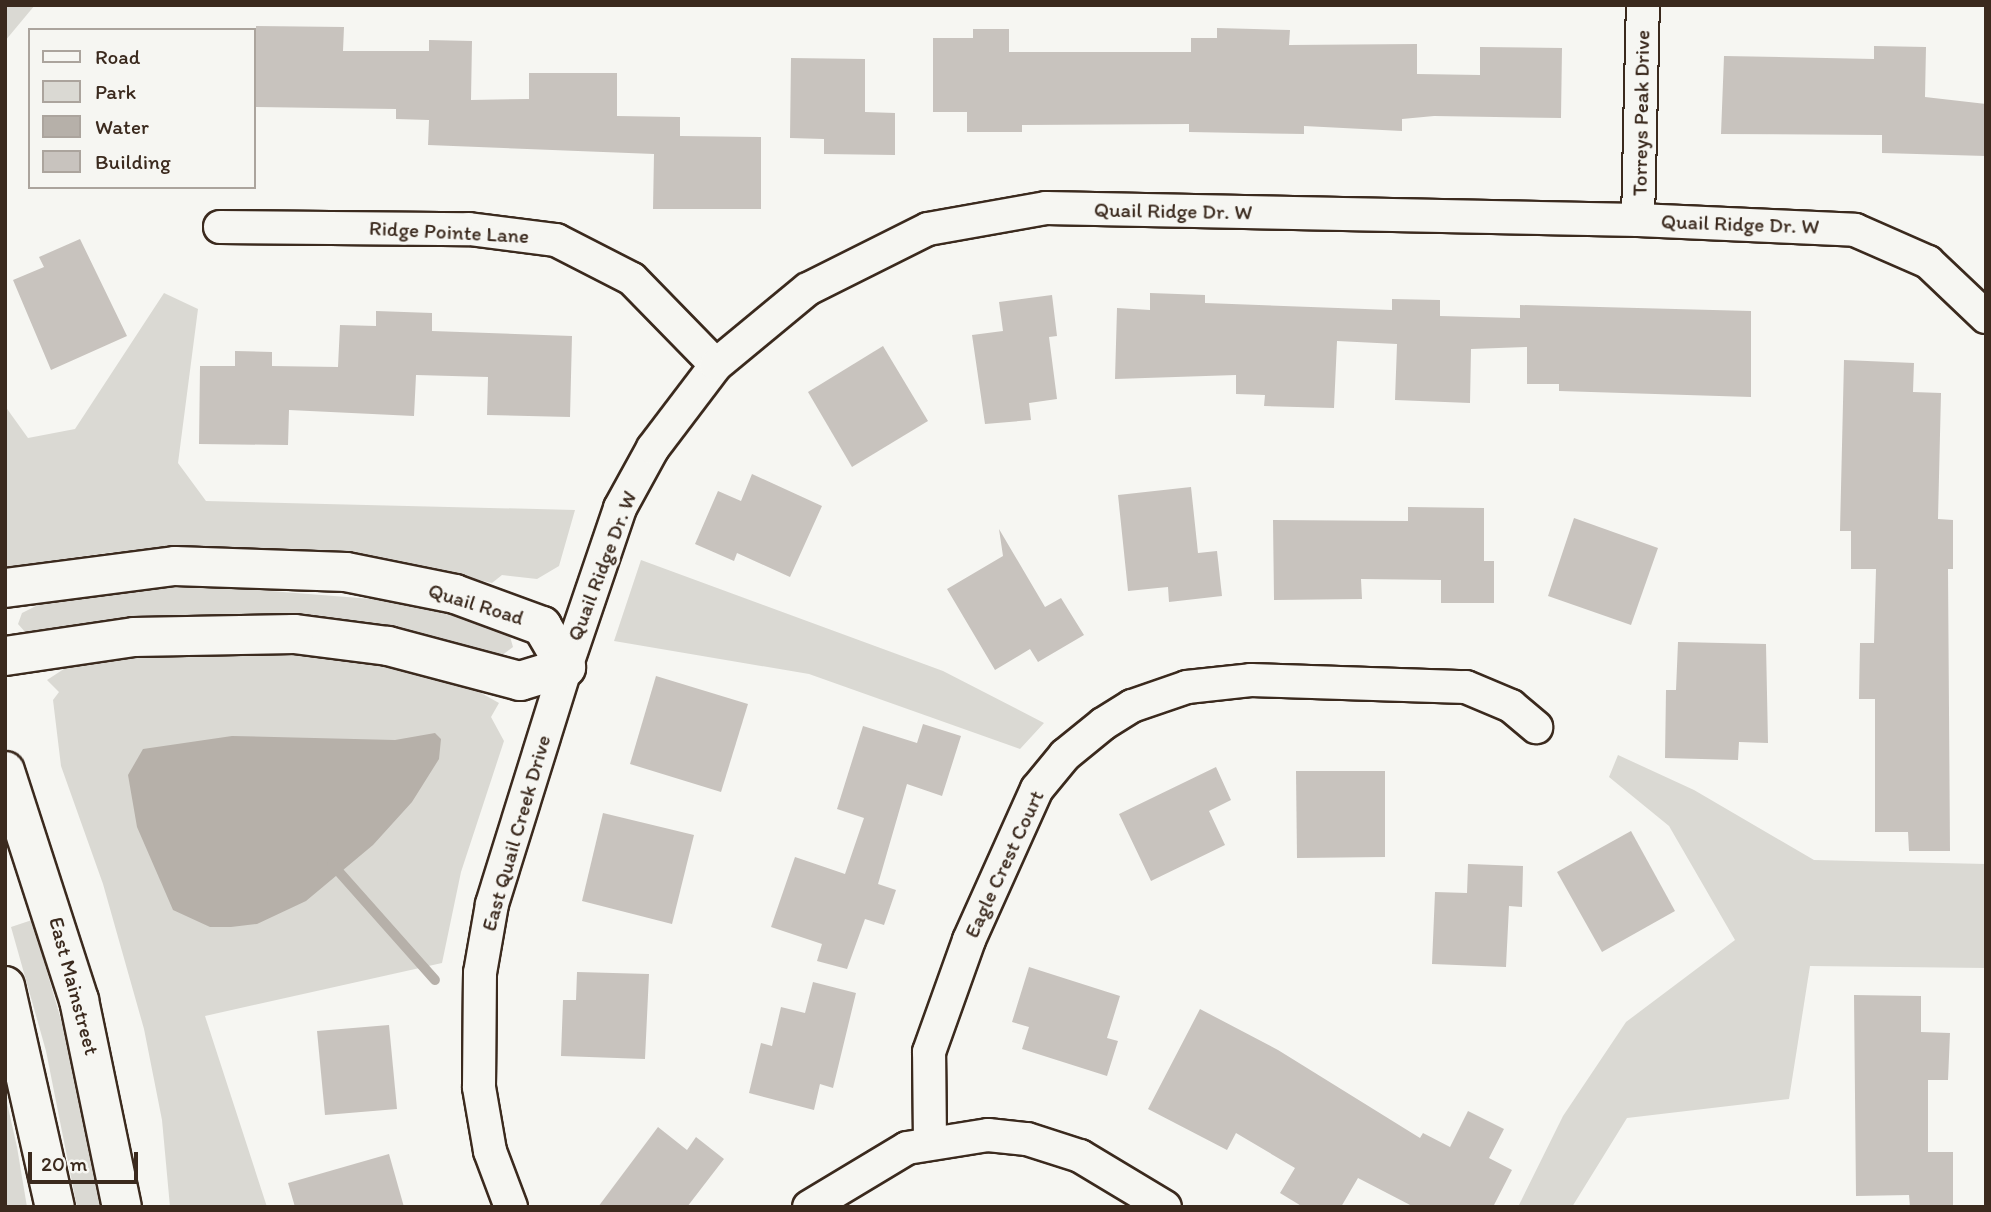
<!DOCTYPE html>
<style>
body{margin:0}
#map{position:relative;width:1991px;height:1212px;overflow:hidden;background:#f6f6f2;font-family:Itim,sans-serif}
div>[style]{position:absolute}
.green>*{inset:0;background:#dad9d3}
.water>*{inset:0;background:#b6b0a9}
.stream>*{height:10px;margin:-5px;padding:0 5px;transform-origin:5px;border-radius:5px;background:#b6b0a9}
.building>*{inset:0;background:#c8c3be}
.roads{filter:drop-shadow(2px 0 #3b2a1e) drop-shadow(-2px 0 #3b2a1e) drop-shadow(0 2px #3b2a1e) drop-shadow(0 -2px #3b2a1e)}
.minor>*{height:32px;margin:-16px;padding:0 16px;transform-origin:16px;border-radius:16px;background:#f6f6f2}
.tertiary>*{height:38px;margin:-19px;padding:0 19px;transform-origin:19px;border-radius:19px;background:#f6f6f2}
.primary>*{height:38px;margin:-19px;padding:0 19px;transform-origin:19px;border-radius:19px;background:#f6f6f2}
span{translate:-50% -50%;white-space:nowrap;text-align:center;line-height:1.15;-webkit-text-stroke:6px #f6f6f2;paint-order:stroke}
.street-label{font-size:21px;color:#3b2a1e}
.frame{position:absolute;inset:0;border:7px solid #3b2a1e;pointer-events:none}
.legend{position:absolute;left:28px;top:28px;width:228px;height:161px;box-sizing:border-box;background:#f6f6f2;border:2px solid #aba49d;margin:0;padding:9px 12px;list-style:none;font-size:21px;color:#3b2a1e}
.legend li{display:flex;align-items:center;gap:14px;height:35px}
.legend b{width:35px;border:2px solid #aba49d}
.scale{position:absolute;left:28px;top:1152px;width:110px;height:32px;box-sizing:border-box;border:4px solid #3b2a1e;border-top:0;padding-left:9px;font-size:21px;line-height:24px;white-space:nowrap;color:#3b2a1e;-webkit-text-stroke:5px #f6f6f2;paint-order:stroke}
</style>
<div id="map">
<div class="green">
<i style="clip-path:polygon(5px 5px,35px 5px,5px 41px)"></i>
<i style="clip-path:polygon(164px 293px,198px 309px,178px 463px,206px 501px,575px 510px,559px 566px,537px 579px,502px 575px,492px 583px,380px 558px,258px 549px,114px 552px,5px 567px,5px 406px,28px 438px,75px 429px)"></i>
<i style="clip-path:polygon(641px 560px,943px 671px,1044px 723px,1020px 749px,809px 674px,614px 641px)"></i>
<i style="clip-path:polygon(206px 586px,411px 602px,509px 633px,513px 647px,501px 656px,413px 632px,300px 616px,149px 615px,26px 633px,18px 624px,22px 613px,44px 602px,98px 592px)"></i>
<i style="clip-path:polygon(193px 651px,344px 657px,467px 685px,499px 703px,491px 717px,504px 741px,461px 872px,442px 963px,205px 1016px,267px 1207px,170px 1207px,162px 1120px,144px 1029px,103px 884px,61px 766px,53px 700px,59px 692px,47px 680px,70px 665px)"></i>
<i style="clip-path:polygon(1618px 755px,1694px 790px,1814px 860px,1986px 864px,1986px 968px,1810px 966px,1789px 1099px,1627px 1118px,1572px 1207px,1518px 1207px,1563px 1116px,1626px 1022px,1735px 940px,1669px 826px,1609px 777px)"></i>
<i style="clip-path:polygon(32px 920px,73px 1061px,101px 1207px,77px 1207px,46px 1051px,11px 927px)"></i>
<i style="clip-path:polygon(5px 1094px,17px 1147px,27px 1207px,5px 1207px)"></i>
</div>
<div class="water">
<i style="clip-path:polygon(435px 733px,441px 739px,439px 759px,412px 802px,373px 845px,306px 901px,257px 924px,231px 927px,210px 927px,173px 910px,137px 827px,128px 775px,143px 749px,232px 736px,395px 740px)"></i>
</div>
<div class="stream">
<i style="left:332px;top:864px;width:155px;rotate:48.4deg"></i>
</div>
<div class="building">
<i style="clip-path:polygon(256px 26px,344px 27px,343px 51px,429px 51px,429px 40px,472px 41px,471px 100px,529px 99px,529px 73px,617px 73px,617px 116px,680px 117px,680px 136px,761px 137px,761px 209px,653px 209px,654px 154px,428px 145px,429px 120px,396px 119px,396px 109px,256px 107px)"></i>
<i style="clip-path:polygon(1217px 28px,1290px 30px,1289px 45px,1417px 44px,1417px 74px,1480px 75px,1480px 47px,1562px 48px,1561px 118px,1434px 116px,1402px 119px,1402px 131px,1304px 126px,1304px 134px,1189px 132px,1189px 124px,1022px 125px,1022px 132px,967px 132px,967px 112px,933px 112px,933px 38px,973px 38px,973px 29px,1009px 29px,1009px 52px,1191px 52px,1191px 38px,1217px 38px)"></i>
<i style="clip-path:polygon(1874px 46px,1926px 47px,1925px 97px,1986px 104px,1986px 156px,1882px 153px,1882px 135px,1721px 134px,1724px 56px,1874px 59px)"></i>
<i style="clip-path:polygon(791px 58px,865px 59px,865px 112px,895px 113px,895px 155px,824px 154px,824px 139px,790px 138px)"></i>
<i style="clip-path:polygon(80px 239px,127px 336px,51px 370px,13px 280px,44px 267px,39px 257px)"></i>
<i style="clip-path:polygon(1150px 293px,1205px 295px,1205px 303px,1392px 310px,1392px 299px,1440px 300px,1440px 316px,1520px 318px,1520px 305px,1751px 311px,1751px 397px,1559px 391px,1559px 384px,1527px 384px,1527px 347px,1471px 349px,1470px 403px,1395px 400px,1397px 344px,1337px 341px,1334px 408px,1264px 406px,1265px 395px,1236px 394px,1236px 375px,1115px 379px,1117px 308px,1150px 310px)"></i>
<i style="clip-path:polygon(1052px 295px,1057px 336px,1049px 337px,1057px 399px,1029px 403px,1031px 420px,985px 424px,972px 335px,1003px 331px,999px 302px)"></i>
<i style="clip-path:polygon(376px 311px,432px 313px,432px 331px,572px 336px,570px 417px,487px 415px,488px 377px,416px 375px,414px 416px,289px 410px,288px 445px,199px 444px,200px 366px,235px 366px,235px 351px,272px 352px,272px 366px,338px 367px,340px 325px,376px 326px)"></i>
<i style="clip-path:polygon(883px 346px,928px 421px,852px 467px,808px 392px)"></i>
<i style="clip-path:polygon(1844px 360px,1914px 363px,1913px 392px,1941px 393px,1938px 519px,1953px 520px,1953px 569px,1948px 569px,1950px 851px,1909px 851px,1908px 832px,1875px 832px,1875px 699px,1859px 699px,1860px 643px,1874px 643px,1876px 569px,1851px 569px,1851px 531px,1840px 531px)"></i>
<i style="clip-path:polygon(752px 474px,822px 506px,790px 577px,737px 553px,734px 561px,695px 544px,718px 491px,741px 501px)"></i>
<i style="clip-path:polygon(1191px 487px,1198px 553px,1217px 551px,1222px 596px,1169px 602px,1168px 587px,1128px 591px,1118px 495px)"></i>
<i style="clip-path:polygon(1408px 507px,1484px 508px,1484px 561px,1494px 561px,1494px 603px,1441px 603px,1441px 580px,1361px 579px,1362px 599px,1274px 600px,1273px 520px,1408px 521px)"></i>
<i style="clip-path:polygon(1574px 518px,1658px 548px,1631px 625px,1548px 596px)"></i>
<i style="clip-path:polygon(999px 529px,1045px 607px,1061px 598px,1084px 635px,1038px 662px,1030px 649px,995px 670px,947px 589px,1003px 556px)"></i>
<i style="clip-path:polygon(1678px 642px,1766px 644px,1768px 743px,1739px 742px,1738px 760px,1665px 758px,1666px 690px,1676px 690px)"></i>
<i style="clip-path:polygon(656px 676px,748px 704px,721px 792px,630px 764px)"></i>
<i style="clip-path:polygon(923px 724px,961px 736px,942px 796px,907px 784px,878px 884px,896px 890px,884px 925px,865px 919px,847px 969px,817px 961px,822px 944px,771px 927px,795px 857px,845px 874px,864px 818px,837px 809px,863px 726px,917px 743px)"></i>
<i style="clip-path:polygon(1216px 767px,1231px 800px,1209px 811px,1225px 845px,1151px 881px,1119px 814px)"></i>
<i style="clip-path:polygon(1296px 771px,1385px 771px,1385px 857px,1297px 858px)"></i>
<i style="clip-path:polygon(603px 813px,694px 835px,672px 924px,582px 901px)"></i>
<i style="clip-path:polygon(1631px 831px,1675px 911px,1602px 952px,1557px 872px)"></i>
<i style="clip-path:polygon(1468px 864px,1523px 866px,1522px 907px,1509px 906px,1506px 967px,1432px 964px,1435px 892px,1467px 893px)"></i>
<i style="clip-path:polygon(1029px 967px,1120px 996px,1107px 1038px,1118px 1041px,1107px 1076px,1022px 1049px,1029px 1027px,1012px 1022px)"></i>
<i style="clip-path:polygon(577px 972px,649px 974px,645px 1059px,561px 1056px,563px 1000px,576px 1000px)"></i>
<i style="clip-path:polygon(813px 982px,856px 993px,833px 1088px,820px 1084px,814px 1110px,749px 1093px,761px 1043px,772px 1046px,781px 1007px,805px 1013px)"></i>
<i style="clip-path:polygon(1854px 995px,1921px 996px,1921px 1032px,1950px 1033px,1948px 1080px,1928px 1080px,1928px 1152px,1953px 1152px,1953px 1207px,1910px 1207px,1909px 1195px,1856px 1196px)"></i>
<i style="clip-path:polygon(1200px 1009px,1278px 1050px,1420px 1138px,1423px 1133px,1450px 1147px,1468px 1111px,1504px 1129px,1489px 1158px,1512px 1170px,1493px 1207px,1414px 1207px,1358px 1178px,1341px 1207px,1303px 1207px,1280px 1193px,1295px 1168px,1236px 1133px,1227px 1150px,1148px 1109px)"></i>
<i style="clip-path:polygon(389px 1025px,397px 1109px,325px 1115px,317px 1031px)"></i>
<i style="clip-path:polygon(658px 1127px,687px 1150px,696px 1137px,724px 1159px,687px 1207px,598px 1207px)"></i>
<i style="clip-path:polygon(389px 1154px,404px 1207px,295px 1207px,288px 1183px)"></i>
</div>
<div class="roads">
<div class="minor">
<i style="left:1638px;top:220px;width:215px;rotate:-88.7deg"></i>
<i style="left:220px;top:227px;width:249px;rotate:0.5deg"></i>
<i style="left:469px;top:229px;width:88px;rotate:7.2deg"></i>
<i style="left:556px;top:240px;width:85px;rotate:27.2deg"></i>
<i style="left:632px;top:279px;width:120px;rotate:45.7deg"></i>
<i style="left:930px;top:1142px;width:90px;rotate:-90.6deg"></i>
<i style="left:929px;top:1052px;width:119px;rotate:-70.3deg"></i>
<i style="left:969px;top:940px;width:166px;rotate:-65.8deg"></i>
<i style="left:1037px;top:789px;width:44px;rotate:-50.5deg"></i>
<i style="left:1065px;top:755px;width:49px;rotate:-39.2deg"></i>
<i style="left:1103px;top:724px;width:34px;rotate:-32deg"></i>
<i style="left:1132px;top:706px;width:58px;rotate:-19.1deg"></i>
<i style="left:1187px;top:687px;width:64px;rotate:-6.2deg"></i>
<i style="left:1251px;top:680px;width:215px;rotate:1.9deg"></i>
<i style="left:1466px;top:687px;width:49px;rotate:22.9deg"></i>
<i style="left:1511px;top:706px;width:33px;rotate:40deg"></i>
<i style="left:511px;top:1207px;width:60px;rotate:-110.6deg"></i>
<i style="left:490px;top:1151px;width:65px;rotate:-99.8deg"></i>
<i style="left:479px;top:1087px;width:114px;rotate:-89.5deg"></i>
<i style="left:480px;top:973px;width:70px;rotate:-80.1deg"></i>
<i style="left:492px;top:904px;width:248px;rotate:-72.7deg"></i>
<i style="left:566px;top:667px;width:168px;rotate:-71.2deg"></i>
<i style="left:620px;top:508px;width:68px;rotate:-61.2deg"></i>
<i style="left:653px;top:448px;width:104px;rotate:-52.8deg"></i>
<i style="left:716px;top:365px;width:119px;rotate:-39.6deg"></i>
<i style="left:808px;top:289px;width:134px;rotate:-26.6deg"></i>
<i style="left:928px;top:229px;width:120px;rotate:-10.1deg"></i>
<i style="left:1046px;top:208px;width:592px;rotate:1.16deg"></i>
<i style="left:1638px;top:220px;width:217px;rotate:2.6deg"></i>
<i style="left:1855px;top:230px;width:80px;rotate:23.7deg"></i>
<i style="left:1928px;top:262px;width:80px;rotate:43.5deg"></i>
<i style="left:809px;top:1207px;width:114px;rotate:-31deg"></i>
<i style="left:907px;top:1148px;width:82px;rotate:-9.1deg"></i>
<i style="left:988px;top:1135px;width:39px;rotate:6deg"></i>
<i style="left:1027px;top:1139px;width:56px;rotate:17.8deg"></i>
<i style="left:1080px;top:1156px;width:99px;rotate:31deg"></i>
</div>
<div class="tertiary">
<i style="left:5px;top:588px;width:171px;rotate:-7.4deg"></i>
<i style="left:175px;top:566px;width:171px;rotate:2deg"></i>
<i style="left:346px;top:572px;width:111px;rotate:11.4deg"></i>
<i style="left:455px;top:594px;width:93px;rotate:20.2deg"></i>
<i style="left:542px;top:626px;width:48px;rotate:59.7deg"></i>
<i style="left:566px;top:667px;width:48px;rotate:163.1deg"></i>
<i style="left:520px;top:681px;width:137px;rotate:-165.1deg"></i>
<i style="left:388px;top:646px;width:95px;rotate:-172.7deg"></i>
<i style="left:294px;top:634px;width:160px;rotate:178.9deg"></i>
<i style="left:134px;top:637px;width:130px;rotate:171.6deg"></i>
</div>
<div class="primary">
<i style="left:5px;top:771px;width:241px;rotate:72.1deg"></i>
<i style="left:79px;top:1000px;width:211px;rotate:78.3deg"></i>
<i style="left:5px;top:986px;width:227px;rotate:77.3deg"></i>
</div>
</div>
<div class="street-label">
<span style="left:1641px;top:113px;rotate:-89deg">Torreys Peak Drive</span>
<span style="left:1173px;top:211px;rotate:1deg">Quail Ridge Dr. W</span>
<span style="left:1740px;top:224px;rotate:2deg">Quail Ridge Dr. W</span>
<span style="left:449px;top:232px;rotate:3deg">Ridge Pointe Lane</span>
<span style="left:602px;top:566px;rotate:-69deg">Quail Ridge Dr. W</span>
<span style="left:476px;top:604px;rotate:17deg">Quail Road</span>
<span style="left:516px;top:833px;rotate:-74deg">East Quail Creek Drive</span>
<span style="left:1004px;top:864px;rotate:-65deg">Eagle Crest Court</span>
<span style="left:74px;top:986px;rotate:75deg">East Mainstreet</span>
</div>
<div class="frame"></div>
<ul class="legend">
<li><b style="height:9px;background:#f6f6f2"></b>Road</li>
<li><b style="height:19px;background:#dad9d3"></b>Park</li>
<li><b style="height:19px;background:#b6b0a9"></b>Water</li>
<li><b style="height:19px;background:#c8c3be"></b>Building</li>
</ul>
<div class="scale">20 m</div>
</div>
